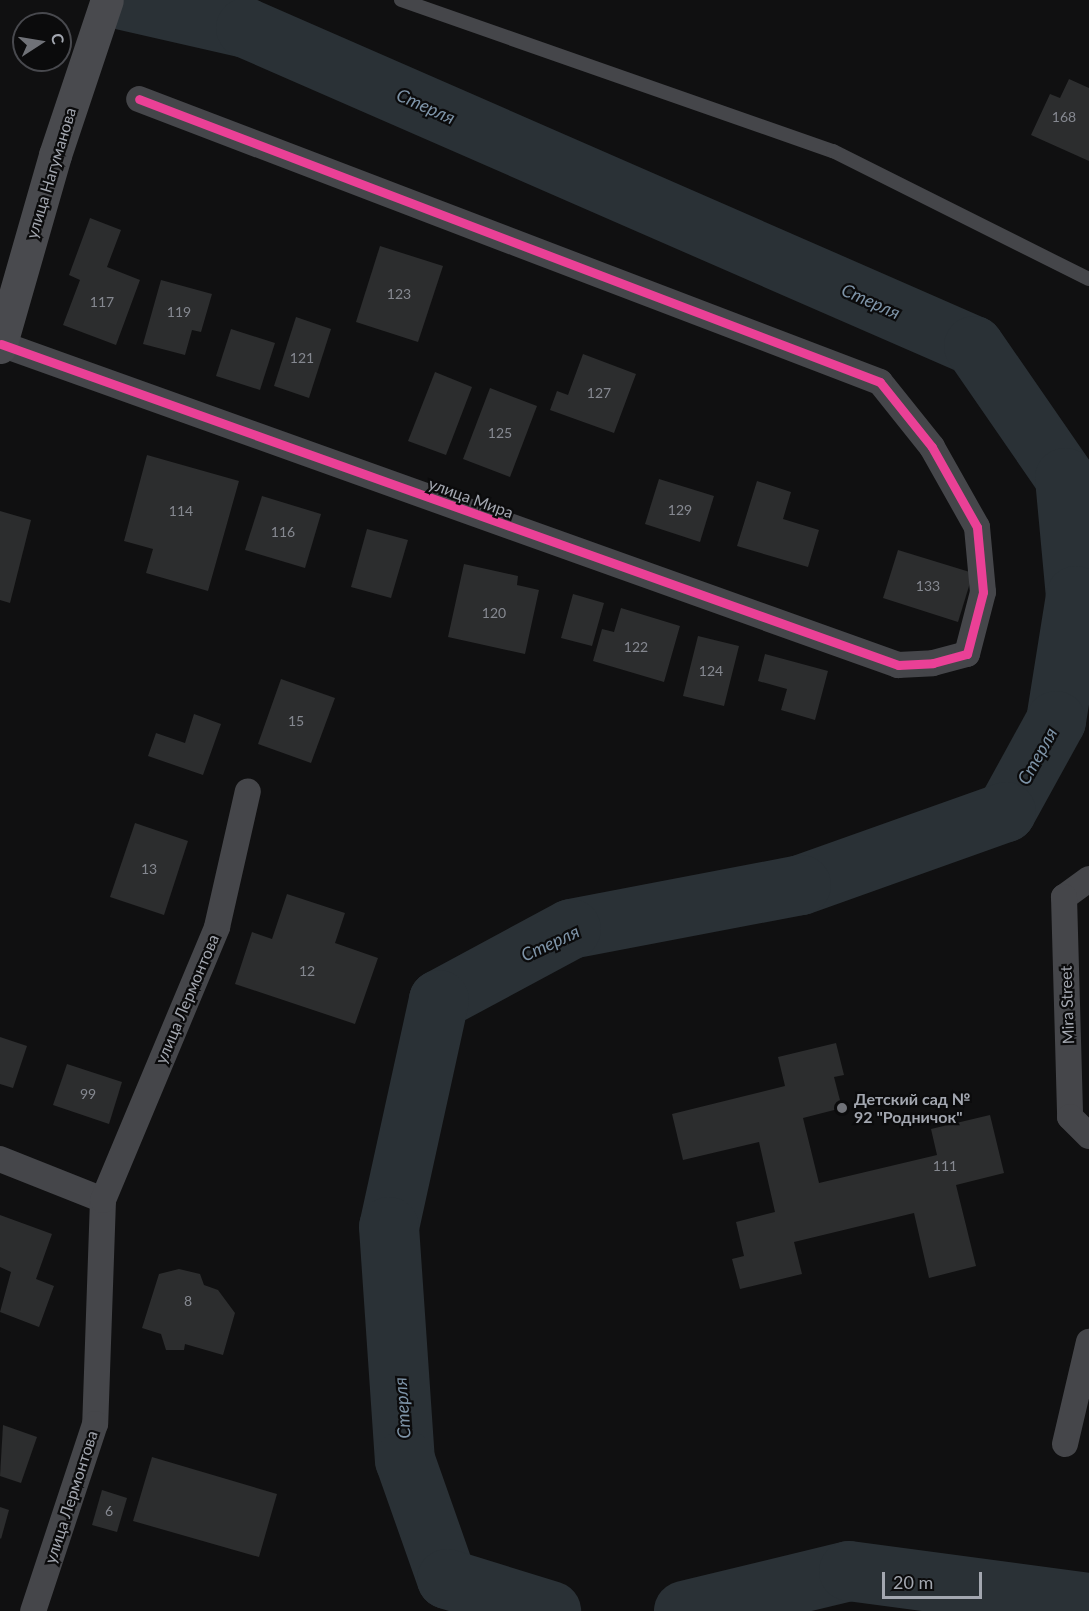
<!DOCTYPE html>
<meta charset="utf-8">
<style>
body{margin:0}
#map{position:relative;width:1089px;height:1611px;overflow:hidden;background:#101011;font-family:Lato,sans-serif}
div>[style]{position:absolute}
.river>*{height:60px;margin:-30px;padding:0 30px;transform-origin:30px;border-radius:30px;background:#2a3136}
.building>*{inset:0;background:#2c2d2e}
.service>*{height:14px;margin:-7px;padding:0 7px;transform-origin:7px;border-radius:7px;background:#45464a}
.minor>*{height:26px;margin:-13px;padding:0 13px;transform-origin:13px;border-radius:13px;background:#45464a}
.secondary>*{height:33px;margin:-16.5px;padding:0 16.5px;transform-origin:16.5px;border-radius:16.5px;background:#494a4e}
.cycleway>*{height:9px;margin:-4.5px;padding:0 4.5px;transform-origin:4.5px;border-radius:4.5px;background:#ea4096}
.dots>*{width:16px;height:16px;translate:-50% -50%;box-sizing:border-box;border:3px solid #0b0b0c;border-radius:50%}
span{translate:-50% -50%;white-space:nowrap;text-align:center;line-height:1.15;-webkit-text-stroke:4.5px #0b0b0c;paint-order:stroke}
.number-label{font-size:14px;color:#858890}
.number-label span{-webkit-text-stroke-width:0}
.street-label{font-size:16px;color:#a3a7b0}
.poi-label{font-size:16px;color:#a3a7b0;font-weight:700}
.left{translate:0 -50%;text-align:left}
.water-label{font-size:18px;color:#7e94a8;font-style:italic}
.north{position:absolute;left:12px;top:12px;width:60px;height:60px;box-sizing:border-box;background:#0b0b0c;border:2px solid #48494e;border-radius:50%;rotate:78deg;font-size:16px;font-weight:700;line-height:24px;text-align:center;color:#a3a7b0}
.north::after{content:'';display:block;margin:auto;width:21px;height:27px;background:#707278;clip-path:polygon(50% 0,100% 100%,50% 72%,0 100%)}
.scale{position:absolute;left:882px;top:1572px;width:100px;height:27px;box-sizing:border-box;border:3px solid #a3a7b0;border-top:0;padding-left:8px;font-size:18px;line-height:21px;white-space:nowrap;color:#a3a7b0;-webkit-text-stroke:4px #0b0b0c;paint-order:stroke}
</style>
<div id="map">
<div class="river">
<i style="left:123px;top:0;width:126px;rotate:12.8deg"></i>
<i style="left:246px;top:28px;width:794px;rotate:23.6deg"></i>
<i style="left:974px;top:346px;width:160px;rotate:55.4deg"></i>
<i style="left:1065px;top:478px;width:119px;rotate:84.7deg"></i>
<i style="left:1076px;top:596px;width:127px;rotate:99.1deg"></i>
<i style="left:1056px;top:721px;width:104px;rotate:118.8deg"></i>
<i style="left:1006px;top:812px;width:218px;rotate:160.4deg"></i>
<i style="left:801px;top:885px;width:234px;rotate:169.2deg"></i>
<i style="left:571px;top:929px;width:150px;rotate:151.7deg"></i>
<i style="left:439px;top:1000px;width:232px;rotate:102.4deg"></i>
<i style="left:389px;top:1227px;width:234px;rotate:86.1deg"></i>
<i style="left:405px;top:1460px;width:126px;rotate:70.6deg"></i>
<i style="left:447px;top:1579px;width:109px;rotate:17.1deg"></i>
<i style="left:684px;top:1611px;width:170px;rotate:-13.6deg"></i>
<i style="left:849px;top:1571px;width:242px;rotate:7.6deg"></i>
</div>
<div class="building">
<i style="clip-path:polygon(1069px 79px,1089px 88px,1089px 161px,1031px 135px,1050px 94px,1060px 98px)"></i>
<i style="clip-path:polygon(90px 218px,121px 230px,107px 267px,140px 280px,116px 345px,63px 325px,80px 280px,69px 275px)"></i>
<i style="clip-path:polygon(380px 246px,443px 266px,418px 342px,356px 322px)"></i>
<i style="clip-path:polygon(161px 280px,212px 294px,201px 332px,192px 330px,185px 355px,143px 344px)"></i>
<i style="clip-path:polygon(296px 317px,331px 329px,309px 398px,274px 386px)"></i>
<i style="clip-path:polygon(231px 329px,275px 343px,260px 390px,216px 376px)"></i>
<i style="clip-path:polygon(583px 354px,636px 374px,614px 433px,550px 410px,557px 391px,568px 395px)"></i>
<i style="clip-path:polygon(435px 372px,472px 387px,446px 455px,408px 441px)"></i>
<i style="clip-path:polygon(490px 388px,537px 406px,510px 477px,463px 459px)"></i>
<i style="clip-path:polygon(147px 455px,239px 481px,208px 591px,146px 573px,153px 549px,124px 541px)"></i>
<i style="clip-path:polygon(659px 479px,714px 496px,700px 542px,645px 524px)"></i>
<i style="clip-path:polygon(757px 481px,791px 492px,783px 519px,819px 530px,808px 567px,737px 546px)"></i>
<i style="clip-path:polygon(262px 496px,321px 514px,305px 568px,245px 550px)"></i>
<i style="clip-path:polygon(0 511px,31px 520px,10px 603px,0 600px)"></i>
<i style="clip-path:polygon(367px 529px,408px 540px,391px 598px,351px 587px)"></i>
<i style="clip-path:polygon(898px 550px,973px 573px,958px 622px,883px 598px)"></i>
<i style="clip-path:polygon(464px 564px,518px 576px,517px 585px,539px 590px,525px 654px,448px 637px)"></i>
<i style="clip-path:polygon(573px 594px,604px 603px,592px 646px,561px 638px)"></i>
<i style="clip-path:polygon(621px 608px,680px 626px,664px 682px,593px 661px,602px 629px,614px 632px)"></i>
<i style="clip-path:polygon(698px 636px,739px 646px,724px 706px,683px 696px)"></i>
<i style="clip-path:polygon(765px 654px,828px 671px,815px 720px,781px 710px,787px 689px,758px 681px)"></i>
<i style="clip-path:polygon(281px 679px,335px 698px,311px 763px,258px 744px)"></i>
<i style="clip-path:polygon(194px 714px,221px 724px,203px 775px,148px 756px,156px 733px,185px 743px)"></i>
<i style="clip-path:polygon(135px 823px,188px 841px,164px 915px,110px 897px)"></i>
<i style="clip-path:polygon(287px 894px,345px 913px,335px 943px,378px 958px,355px 1024px,235px 984px,252px 932px,272px 939px)"></i>
<i style="clip-path:polygon(0 1037px,27px 1046px,13px 1088px,0 1084px)"></i>
<i style="clip-path:polygon(836px 1043px,844px 1075px,834px 1077px,842px 1108px,803px 1118px,819px 1183px,937px 1155px,931px 1129px,990px 1115px,1004px 1173px,956px 1185px,976px 1266px,929px 1278px,914px 1213px,794px 1242px,802px 1274px,740px 1289px,732px 1259px,744px 1256px,736px 1222px,775px 1212px,759px 1142px,683px 1160px,672px 1114px,785px 1086px,778px 1057px)"></i>
<i style="clip-path:polygon(67px 1064px,122px 1082px,109px 1124px,53px 1105px)"></i>
<i style="clip-path:polygon(0 1215px,52px 1234px,36px 1279px,54px 1286px,39px 1327px,0 1312px,11px 1272px,0 1267px)"></i>
<i style="clip-path:polygon(179px 1269px,200px 1274px,204px 1285px,218px 1290px,235px 1313px,223px 1355px,185px 1344px,184px 1350px,166px 1350px,161px 1334px,142px 1328px,159px 1274px)"></i>
<i style="clip-path:polygon(3px 1425px,37px 1437px,21px 1483px,0 1476px)"></i>
<i style="clip-path:polygon(152px 1457px,277px 1494px,259px 1557px,133px 1521px)"></i>
<i style="clip-path:polygon(102px 1490px,127px 1498px,117px 1532px,92px 1525px)"></i>
<i style="clip-path:polygon(0 1507px,9px 1510px,1px 1539px,0 1538px)"></i>
</div>
<div class="service">
<i style="left:401px;top:0;width:458px;rotate:19.3deg"></i>
<i style="left:833px;top:151px;width:286px;rotate:26.6deg"></i>
</div>
<div class="minor">
<i style="left:1px;top:344px;width:953px;rotate:19.69deg"></i>
<i style="left:898px;top:665px;width:35px;rotate:-3deg"></i>
<i style="left:933px;top:663px;width:35px;rotate:-15deg"></i>
<i style="left:967px;top:654px;width:64px;rotate:-75.5deg"></i>
<i style="left:983px;top:592px;width:65px;rotate:-95.3deg"></i>
<i style="left:977px;top:527px;width:92px;rotate:-119.4deg"></i>
<i style="left:932px;top:447px;width:83px;rotate:-128.7deg"></i>
<i style="left:880px;top:382px;width:793px;rotate:-159.1deg"></i>
<i style="left:1089px;top:879px;width:31px;rotate:144deg"></i>
<i style="left:1064px;top:897px;width:220px;rotate:88.4deg"></i>
<i style="left:1070px;top:1117px;width:27px;rotate:45deg"></i>
<i style="left:0;top:1159px;width:111px;rotate:21.7deg"></i>
<i style="left:103px;top:1200px;width:224px;rotate:92deg"></i>
<i style="left:95px;top:1424px;width:197px;rotate:108.3deg"></i>
<i style="left:103px;top:1200px;width:296px;rotate:-67.3deg"></i>
<i style="left:217px;top:927px;width:139px;rotate:-77.2deg"></i>
<i style="left:1065px;top:1444px;width:105px;rotate:-76.8deg"></i>
</div>
<div class="secondary">
<i style="left:0;top:347px;width:200px;rotate:-74deg"></i>
<i style="left:55px;top:155px;width:163px;rotate:-71.5deg"></i>
</div>
<div class="cycleway">
<i style="left:1px;top:344px;width:953px;rotate:19.69deg"></i>
<i style="left:898px;top:665px;width:35px;rotate:-3deg"></i>
<i style="left:933px;top:663px;width:35px;rotate:-15deg"></i>
<i style="left:967px;top:654px;width:64px;rotate:-75.5deg"></i>
<i style="left:983px;top:592px;width:65px;rotate:-95.3deg"></i>
<i style="left:977px;top:527px;width:92px;rotate:-119.4deg"></i>
<i style="left:932px;top:447px;width:83px;rotate:-128.7deg"></i>
<i style="left:880px;top:382px;width:793px;rotate:-159.1deg"></i>
</div>
<div class="dots">
<i style="left:842px;top:1108px;background:#707278"></i>
</div>
<div class="number-label">
<span style="left:1064px;top:117px">168</span>
<span style="left:399px;top:294px">123</span>
<span style="left:102px;top:302px">117</span>
<span style="left:179px;top:312px">119</span>
<span style="left:302px;top:358px">121</span>
<span style="left:599px;top:393px">127</span>
<span style="left:500px;top:433px">125</span>
<span style="left:680px;top:510px">129</span>
<span style="left:181px;top:511px">114</span>
<span style="left:283px;top:532px">116</span>
<span style="left:928px;top:586px">133</span>
<span style="left:494px;top:613px">120</span>
<span style="left:636px;top:647px">122</span>
<span style="left:711px;top:671px">124</span>
<span style="left:296px;top:721px">15</span>
<span style="left:149px;top:869px">13</span>
<span style="left:307px;top:971px">12</span>
<span style="left:88px;top:1094px">99</span>
<span style="left:945px;top:1166px">111</span>
<span style="left:188px;top:1301px">8</span>
<span style="left:109px;top:1511px">6</span>
</div>
<div class="street-label">
<span style="left:51px;top:173px;rotate:-73deg">улица Нагуманова</span>
<span style="left:471px;top:498px;rotate:20deg">улица Мира</span>
<span style="left:187px;top:999px;rotate:-67deg">улица Лермонтова</span>
<span style="left:1067px;top:1005px;rotate:-92deg">Mira Street</span>
<span style="left:71px;top:1497px;rotate:-72deg">улица Лермонтова</span>
</div>
<div class="poi-label">
<span class="left" style="left:854px;top:1108px">Детский сад №<br>92 "Родничок"</span>
</div>
<div class="water-label">
<span style="left:426px;top:106px;rotate:24deg">Стерля</span>
<span style="left:871px;top:301px;rotate:24deg">Стерля</span>
<span style="left:1037px;top:756px;rotate:-61deg">Стерля</span>
<span style="left:550px;top:943px;rotate:-25deg">Стерля</span>
<span style="left:402px;top:1408px;rotate:-94deg">Стерля</span>
</div>
<div class="north">С</div>
<div class="scale">20 m</div>
</div>
